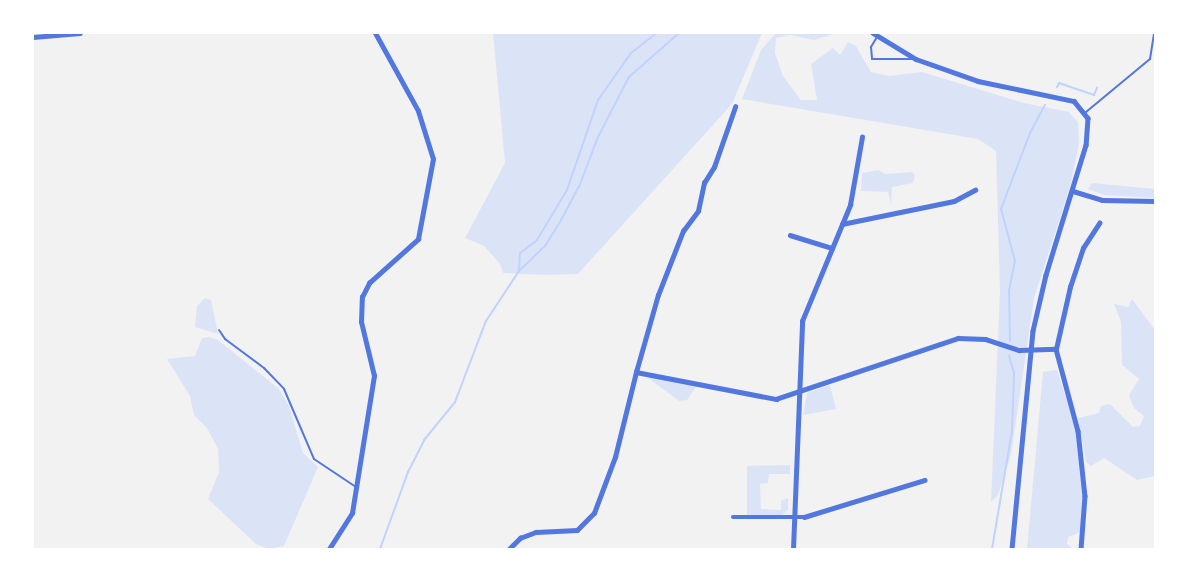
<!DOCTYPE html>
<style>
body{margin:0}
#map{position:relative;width:1188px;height:582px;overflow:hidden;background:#f2f2f2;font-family:"Archivo Narrow",sans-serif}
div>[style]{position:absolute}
.green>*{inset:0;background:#dbe4f7}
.stream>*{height:2px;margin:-1px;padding:0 1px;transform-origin:1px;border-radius:1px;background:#bfd3fe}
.service>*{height:2px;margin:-1px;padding:0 1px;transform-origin:1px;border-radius:1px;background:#5277de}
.minor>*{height:4.5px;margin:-2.25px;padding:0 2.25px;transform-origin:2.25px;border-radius:2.25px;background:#5277de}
span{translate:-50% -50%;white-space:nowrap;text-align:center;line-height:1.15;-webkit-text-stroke:5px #fff;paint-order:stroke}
.frame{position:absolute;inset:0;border:34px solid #fff;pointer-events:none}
</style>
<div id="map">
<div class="green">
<i style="clip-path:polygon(493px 33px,762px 33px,732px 104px,578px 274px,546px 275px,503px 273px,500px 264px,484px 246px,465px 238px,505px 163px)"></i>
<i style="clip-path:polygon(776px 33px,837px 33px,814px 40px,790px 35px,776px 38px,775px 53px,783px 76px,801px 100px,817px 100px,811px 64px,833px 48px,840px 55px,848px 42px,856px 46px,871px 72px,889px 76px,922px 72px,1024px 103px,1069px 112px,1078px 122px,1079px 144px,1070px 187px,1034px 298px,1011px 455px,998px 495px,991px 502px,1000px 291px,996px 151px,978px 139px,742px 99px,761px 50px)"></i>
<i style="clip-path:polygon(878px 170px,886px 174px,912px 172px,915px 175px,913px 183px,892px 187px,891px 205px,888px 192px,861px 191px,862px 173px)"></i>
<i style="clip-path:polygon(1092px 183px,1155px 189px,1155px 198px,1104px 195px,1088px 189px)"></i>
<i style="clip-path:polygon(205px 298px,211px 300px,218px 334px,195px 327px,197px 306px)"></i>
<i style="clip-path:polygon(1132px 299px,1155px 330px,1155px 476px,1137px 480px,1104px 458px,1091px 466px,1086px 462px,1078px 418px,1099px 413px,1101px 406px,1110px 404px,1133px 427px,1140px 426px,1144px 416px,1134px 408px,1129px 395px,1139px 379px,1122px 365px,1121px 322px,1114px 304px,1128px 307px)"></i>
<i style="clip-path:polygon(209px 337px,218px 340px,279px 389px,289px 406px,303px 453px,318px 467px,284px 546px,269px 549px,256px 544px,208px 499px,219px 472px,218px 449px,207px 428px,194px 415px,190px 396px,167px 359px,195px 356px,202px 338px)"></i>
<i style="clip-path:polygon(1057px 370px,1075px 426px,1082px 494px,1081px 532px,1068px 537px,1067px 544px,1073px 549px,1027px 549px,1043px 372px)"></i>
<i style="clip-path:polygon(648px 378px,653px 377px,697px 385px,687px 400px,679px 401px)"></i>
<i style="clip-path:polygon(830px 385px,836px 409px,803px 415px,807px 393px)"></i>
<i style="clip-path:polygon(790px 465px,790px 474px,769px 474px,768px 483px,760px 484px,761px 509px,781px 510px,781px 501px,788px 498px,788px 510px,782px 515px,747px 515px,747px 466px)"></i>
</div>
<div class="stream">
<i style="left:1057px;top:87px;width:4px;rotate:-63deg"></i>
<i style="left:1059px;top:83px;width:37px;rotate:19deg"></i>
<i style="left:1094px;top:95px;width:8px;rotate:-67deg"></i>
<i style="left:519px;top:271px;width:36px;rotate:-44deg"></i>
<i style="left:545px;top:246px;width:28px;rotate:-58deg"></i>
<i style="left:560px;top:222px;width:40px;rotate:-62deg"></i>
<i style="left:579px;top:187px;width:53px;rotate:-69.2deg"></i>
<i style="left:598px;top:137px;width:68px;rotate:-62.7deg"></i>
<i style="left:629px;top:77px;width:67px;rotate:-41.3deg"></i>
<i style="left:1010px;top:341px;width:50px;rotate:-91.1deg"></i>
<i style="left:1009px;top:291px;width:31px;rotate:-79deg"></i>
<i style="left:1015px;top:261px;width:54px;rotate:-105.1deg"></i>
<i style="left:1001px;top:209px;width:81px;rotate:-69.1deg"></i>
<i style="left:1030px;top:133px;width:32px;rotate:-62deg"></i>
<i style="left:380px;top:549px;width:82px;rotate:-70deg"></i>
<i style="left:408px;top:472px;width:36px;rotate:-63deg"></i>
<i style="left:424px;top:440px;width:49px;rotate:-50.8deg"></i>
<i style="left:455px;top:402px;width:87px;rotate:-69.1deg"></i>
<i style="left:486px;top:321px;width:60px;rotate:-56.6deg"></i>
<i style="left:519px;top:271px;width:18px;rotate:-87deg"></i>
<i style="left:520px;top:253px;width:21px;rotate:-37deg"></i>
<i style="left:537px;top:240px;width:58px;rotate:-59deg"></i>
<i style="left:567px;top:190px;width:95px;rotate:-71deg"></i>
<i style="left:598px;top:100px;width:57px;rotate:-54.9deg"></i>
<i style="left:631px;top:53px;width:33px;rotate:-38deg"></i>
<i style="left:992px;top:549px;width:120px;rotate:-80.4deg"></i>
<i style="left:1012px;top:431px;width:58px;rotate:-88deg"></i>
<i style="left:1014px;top:373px;width:18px;rotate:-106deg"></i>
</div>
<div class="service">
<i style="left:877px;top:37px;width:12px;rotate:121deg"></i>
<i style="left:871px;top:47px;width:12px;rotate:85deg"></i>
<i style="left:872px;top:59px;width:41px"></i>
<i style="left:1086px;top:112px;width:83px;rotate:-39.6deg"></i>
<i style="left:1150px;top:59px;width:26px;rotate:-81deg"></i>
<i style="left:219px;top:330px;width:11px;rotate:56deg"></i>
<i style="left:225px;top:339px;width:49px;rotate:36.6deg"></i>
<i style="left:264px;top:368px;width:29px;rotate:46deg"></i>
<i style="left:284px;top:389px;width:76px;rotate:66.8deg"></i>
<i style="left:314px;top:459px;width:50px;rotate:33.7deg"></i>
</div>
<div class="minor">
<i style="left:873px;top:33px;width:50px;rotate:31.2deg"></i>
<i style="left:916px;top:59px;width:66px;rotate:19.5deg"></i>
<i style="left:978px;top:81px;width:98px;rotate:11.8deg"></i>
<i style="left:1074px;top:101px;width:22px;rotate:51deg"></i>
<i style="left:1088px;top:118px;width:27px;rotate:94deg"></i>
<i style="left:1086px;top:145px;width:136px;rotate:107.1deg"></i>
<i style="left:1046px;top:275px;width:57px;rotate:103.1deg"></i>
<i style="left:1033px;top:331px;width:219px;rotate:95.5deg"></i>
<i style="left:33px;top:37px;width:47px;rotate:-4.9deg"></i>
<i style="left:1073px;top:191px;width:30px;rotate:17deg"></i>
<i style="left:1102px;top:200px;width:53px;rotate:1.1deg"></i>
<i style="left:842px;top:224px;width:114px;rotate:-11.6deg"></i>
<i style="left:954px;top:201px;width:24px;rotate:-28deg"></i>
<i style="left:790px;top:235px;width:44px;rotate:17.2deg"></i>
<i style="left:1056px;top:349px;width:85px;rotate:75deg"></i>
<i style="left:1078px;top:431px;width:65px;rotate:83.9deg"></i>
<i style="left:1085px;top:496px;width:53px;rotate:94.3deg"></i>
<i style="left:636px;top:372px;width:80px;rotate:-74.1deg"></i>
<i style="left:658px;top:295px;width:69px;rotate:-68.7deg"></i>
<i style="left:683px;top:231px;width:25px;rotate:-53deg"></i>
<i style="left:698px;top:211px;width:29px;rotate:-78deg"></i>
<i style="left:704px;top:183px;width:19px;rotate:-58deg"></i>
<i style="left:714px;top:167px;width:64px;rotate:-70.7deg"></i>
<i style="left:733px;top:517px;width:71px"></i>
<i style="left:804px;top:517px;width:126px;rotate:-17.1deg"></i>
<i style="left:329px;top:549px;width:43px;rotate:-57.4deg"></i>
<i style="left:352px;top:513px;width:139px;rotate:-80.9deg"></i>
<i style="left:374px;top:376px;width:56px;rotate:-103.5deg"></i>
<i style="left:361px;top:322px;width:25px;rotate:-88deg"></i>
<i style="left:362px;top:297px;width:16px;rotate:-63deg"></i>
<i style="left:369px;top:283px;width:66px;rotate:-41.9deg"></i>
<i style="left:418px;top:239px;width:81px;rotate:-79.4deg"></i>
<i style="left:433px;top:159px;width:50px;rotate:-107.4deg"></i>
<i style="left:418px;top:111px;width:89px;rotate:-118.9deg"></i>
<i style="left:509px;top:549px;width:16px;rotate:-45deg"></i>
<i style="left:520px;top:538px;width:17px;rotate:-21deg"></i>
<i style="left:536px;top:532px;width:41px;rotate:-2.8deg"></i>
<i style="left:577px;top:530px;width:24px;rotate:-45deg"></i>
<i style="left:594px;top:513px;width:60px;rotate:-69.4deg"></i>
<i style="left:615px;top:457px;width:88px;rotate:-76.1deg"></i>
<i style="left:636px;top:372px;width:143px;rotate:10.9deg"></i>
<i style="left:776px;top:399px;width:192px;rotate:-18.5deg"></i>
<i style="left:958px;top:338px;width:27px;rotate:2deg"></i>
<i style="left:985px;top:339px;width:36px;rotate:18deg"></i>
<i style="left:1019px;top:350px;width:37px;rotate:-2deg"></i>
<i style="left:1056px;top:349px;width:64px;rotate:-77.3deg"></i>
<i style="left:1070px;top:287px;width:41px;rotate:-71.6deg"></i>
<i style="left:1083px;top:248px;width:30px;rotate:-57deg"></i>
<i style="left:793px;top:549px;width:228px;rotate:-87.7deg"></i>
<i style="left:802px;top:321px;width:126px;rotate:-67.5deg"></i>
<i style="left:850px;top:205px;width:69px;rotate:-80deg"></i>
</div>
<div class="frame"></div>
</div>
